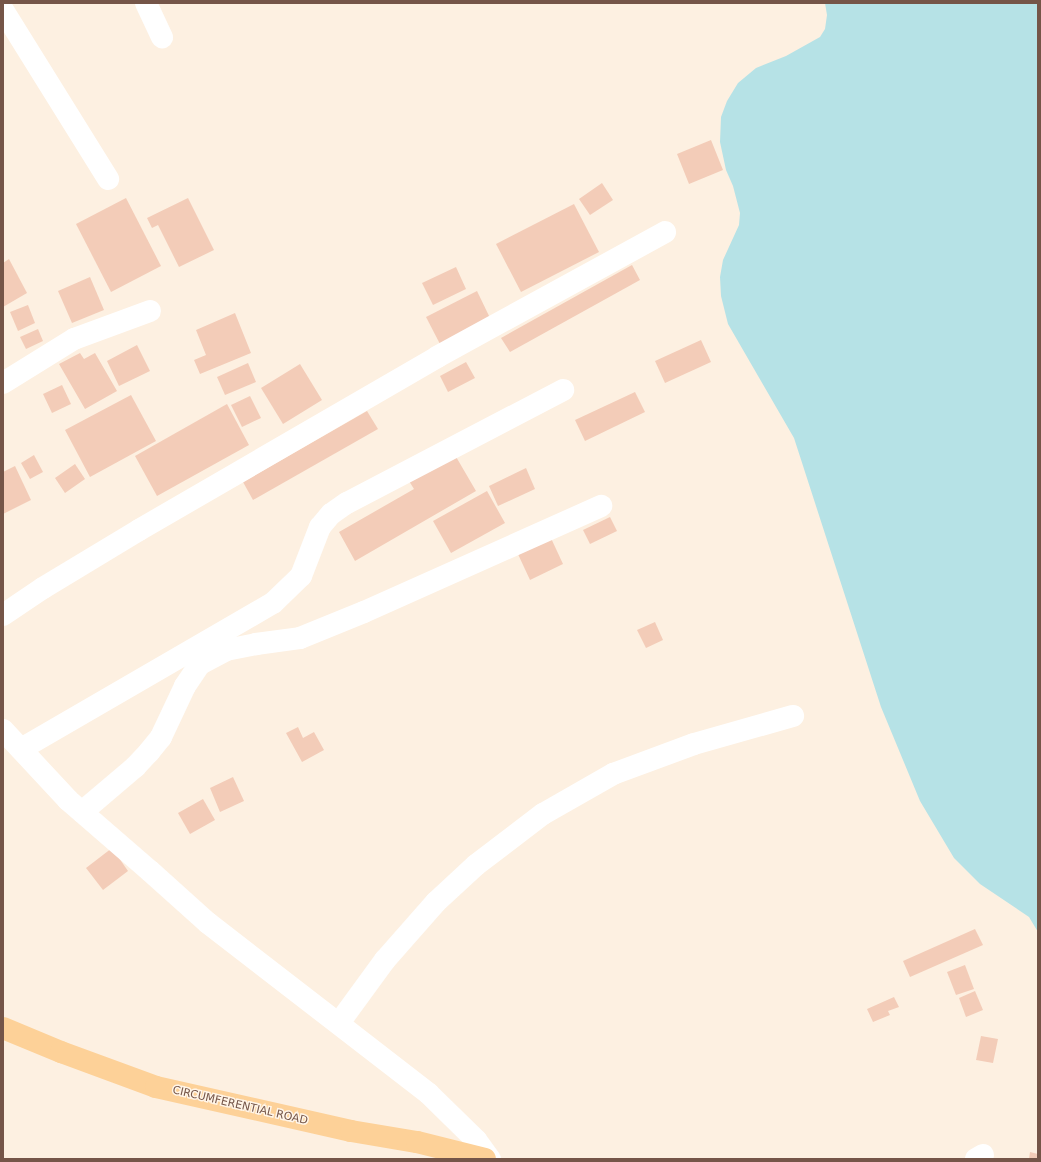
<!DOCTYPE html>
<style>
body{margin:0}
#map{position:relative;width:1041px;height:1162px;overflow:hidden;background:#fdf0e1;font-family:"DejaVu Sans",sans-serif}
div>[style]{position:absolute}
.water>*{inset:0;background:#b6e2e6}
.building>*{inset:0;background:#f3ccb8}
.minor>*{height:22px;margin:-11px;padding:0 11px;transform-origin:11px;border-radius:11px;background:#fff}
.major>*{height:22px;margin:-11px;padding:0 11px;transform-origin:11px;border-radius:11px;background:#fdd198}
span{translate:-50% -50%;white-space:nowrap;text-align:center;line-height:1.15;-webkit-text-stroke:3px #fff5e8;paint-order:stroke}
.street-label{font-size:11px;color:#755548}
.frame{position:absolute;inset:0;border:4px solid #755548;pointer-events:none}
</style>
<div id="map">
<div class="water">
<i style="clip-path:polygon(825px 3px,1038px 3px,1038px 932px,1029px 917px,980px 884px,954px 858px,920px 801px,881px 707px,794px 438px,728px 324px,721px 296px,720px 277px,723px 260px,739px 225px,740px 213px,733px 186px,726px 170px,720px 142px,721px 117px,727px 101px,738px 83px,756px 68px,786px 56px,820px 37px,825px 29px,827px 15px)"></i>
</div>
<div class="building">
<i style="clip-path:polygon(711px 140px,723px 170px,689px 184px,677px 154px)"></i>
<i style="clip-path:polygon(602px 183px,613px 200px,590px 215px,579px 199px)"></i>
<i style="clip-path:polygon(126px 198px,161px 266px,111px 292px,76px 224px)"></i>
<i style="clip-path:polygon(188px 198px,214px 250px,179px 267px,158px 225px,152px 228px,147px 218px)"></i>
<i style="clip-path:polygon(574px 204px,599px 252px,521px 292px,496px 244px)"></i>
<i style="clip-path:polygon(9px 259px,27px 293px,3px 307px,3px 263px)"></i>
<i style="clip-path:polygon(632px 265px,640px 280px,510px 352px,501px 338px)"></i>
<i style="clip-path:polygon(456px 267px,466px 289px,433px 305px,422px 283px)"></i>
<i style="clip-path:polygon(90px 277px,104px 310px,72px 323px,58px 291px)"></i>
<i style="clip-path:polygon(477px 291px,491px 320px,441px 346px,426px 317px)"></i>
<i style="clip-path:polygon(28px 305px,35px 323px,18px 331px,10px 312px)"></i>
<i style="clip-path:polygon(235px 313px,251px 353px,200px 374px,194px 360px,206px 355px,196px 330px)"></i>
<i style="clip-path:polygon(38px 329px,43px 341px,26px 349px,20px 337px)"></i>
<i style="clip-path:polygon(701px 340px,711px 362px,665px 383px,655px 361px)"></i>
<i style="clip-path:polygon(137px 345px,150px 371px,119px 386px,107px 361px)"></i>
<i style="clip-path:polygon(80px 353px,84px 359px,95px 353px,117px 391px,85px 409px,59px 364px)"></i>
<i style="clip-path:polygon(466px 362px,475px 378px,448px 392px,440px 376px)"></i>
<i style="clip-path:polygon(248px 363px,256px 382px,225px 395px,217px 377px)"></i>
<i style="clip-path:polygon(300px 364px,322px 400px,283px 424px,261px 388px)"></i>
<i style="clip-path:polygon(62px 385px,71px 404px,52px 413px,43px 394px)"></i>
<i style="clip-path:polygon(635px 392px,645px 412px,585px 441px,575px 420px)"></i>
<i style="clip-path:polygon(131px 395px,156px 441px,90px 477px,65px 430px)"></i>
<i style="clip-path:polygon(250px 396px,261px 418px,242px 427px,231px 405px)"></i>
<i style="clip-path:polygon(227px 404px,249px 445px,157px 496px,135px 456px)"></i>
<i style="clip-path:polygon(367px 411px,378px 429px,253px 500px,243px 482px)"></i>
<i style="clip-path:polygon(34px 455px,43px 472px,30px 479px,21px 463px)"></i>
<i style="clip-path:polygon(455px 455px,476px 491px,355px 561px,339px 532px,414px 489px,409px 481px)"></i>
<i style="clip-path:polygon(75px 464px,85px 479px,65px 493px,55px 478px)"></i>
<i style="clip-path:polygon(15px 466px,31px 500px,3px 514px,3px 472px)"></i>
<i style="clip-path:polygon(526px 468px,535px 489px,498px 506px,489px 486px)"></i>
<i style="clip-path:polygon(487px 491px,505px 523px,451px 553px,433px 521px)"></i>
<i style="clip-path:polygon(610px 517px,617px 531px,590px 544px,583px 530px)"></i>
<i style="clip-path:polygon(550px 536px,563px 564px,530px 580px,517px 552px)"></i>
<i style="clip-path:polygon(655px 622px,663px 640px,646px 648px,637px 630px)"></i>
<i style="clip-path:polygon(298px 727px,303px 738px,314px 732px,324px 750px,302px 762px,286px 733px)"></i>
<i style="clip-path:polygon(233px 777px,244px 801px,220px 812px,210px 788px)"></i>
<i style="clip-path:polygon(203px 799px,215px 820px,190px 834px,178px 813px)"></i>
<i style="clip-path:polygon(112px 848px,128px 871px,103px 890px,86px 868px)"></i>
<i style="clip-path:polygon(975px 929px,983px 945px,910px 977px,903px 961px)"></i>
<i style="clip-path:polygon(965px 965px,974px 989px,956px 995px,947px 972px)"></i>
<i style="clip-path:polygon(975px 991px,983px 1010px,966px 1017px,959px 998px)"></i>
<i style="clip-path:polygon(894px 997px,899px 1007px,888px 1011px,890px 1015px,873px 1022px,867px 1009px)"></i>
<i style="clip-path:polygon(981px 1036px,998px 1039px,993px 1063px,976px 1060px)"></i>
<i style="clip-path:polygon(1030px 1152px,1038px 1154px,1038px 1159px,1029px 1159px)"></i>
</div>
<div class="minor">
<i style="left:146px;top:3px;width:38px;rotate:65deg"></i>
<i style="left:3px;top:10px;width:199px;rotate:58.1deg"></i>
<i style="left:3px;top:383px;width:84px;rotate:-31.8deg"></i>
<i style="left:74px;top:339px;width:81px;rotate:-20.2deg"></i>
<i style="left:3px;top:615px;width:48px;rotate:-34deg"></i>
<i style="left:43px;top:588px;width:112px;rotate:-31.1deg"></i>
<i style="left:139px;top:530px;width:345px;rotate:-30.1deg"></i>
<i style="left:437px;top:357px;width:260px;rotate:-28.7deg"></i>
<i style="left:3px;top:730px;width:96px;rotate:47.1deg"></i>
<i style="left:68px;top:800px;width:108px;rotate:40.9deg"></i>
<i style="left:150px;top:871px;width:78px;rotate:41.9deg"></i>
<i style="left:208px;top:923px;width:279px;rotate:37.7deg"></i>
<i style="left:429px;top:1094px;width:66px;rotate:44.4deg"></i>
<i style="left:476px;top:1140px;width:24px;rotate:54deg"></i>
<i style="left:21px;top:749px;width:291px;rotate:-30.1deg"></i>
<i style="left:273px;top:603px;width:39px;rotate:-44deg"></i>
<i style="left:301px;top:576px;width:53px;rotate:-68.8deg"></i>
<i style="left:320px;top:527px;width:17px;rotate:-50deg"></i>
<i style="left:331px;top:514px;width:19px;rotate:-35deg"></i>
<i style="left:347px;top:503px;width:244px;rotate:-27.6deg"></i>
<i style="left:82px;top:812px;width:70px;rotate:-40.3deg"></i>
<i style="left:135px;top:767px;width:21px;rotate:-47deg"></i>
<i style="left:149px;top:752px;width:19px;rotate:-51deg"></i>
<i style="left:161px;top:737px;width:56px;rotate:-64.8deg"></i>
<i style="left:185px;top:686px;width:27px;rotate:-56deg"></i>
<i style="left:200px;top:664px;width:30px;rotate:-28deg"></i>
<i style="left:226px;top:650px;width:31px;rotate:-11deg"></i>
<i style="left:256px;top:644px;width:44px;rotate:-7.8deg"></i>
<i style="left:300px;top:638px;width:69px;rotate:-22.1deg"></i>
<i style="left:364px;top:612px;width:260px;rotate:-24.1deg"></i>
<i style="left:339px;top:1023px;width:78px;rotate:-53.9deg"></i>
<i style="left:385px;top:960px;width:77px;rotate:-48.7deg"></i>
<i style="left:436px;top:902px;width:54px;rotate:-42.8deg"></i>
<i style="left:476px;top:865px;width:84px;rotate:-37.3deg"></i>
<i style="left:543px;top:814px;width:81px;rotate:-29.7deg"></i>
<i style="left:613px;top:774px;width:86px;rotate:-20.3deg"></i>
<i style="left:694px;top:744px;width:103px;rotate:-15.8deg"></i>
<i style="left:976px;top:1159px;width:8px;rotate:-30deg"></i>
</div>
<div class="major">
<i style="left:3px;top:1028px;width:63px;rotate:22.5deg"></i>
<i style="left:61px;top:1052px;width:101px;rotate:20.2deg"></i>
<i style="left:156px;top:1087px;width:200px;rotate:12.7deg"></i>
<i style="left:351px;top:1131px;width:67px;rotate:9.5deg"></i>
<i style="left:417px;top:1142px;width:70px;rotate:14deg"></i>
</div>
<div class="street-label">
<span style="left:240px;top:1106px;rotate:13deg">CIRCUMFERENTIAL ROAD</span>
</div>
<div class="frame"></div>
</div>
